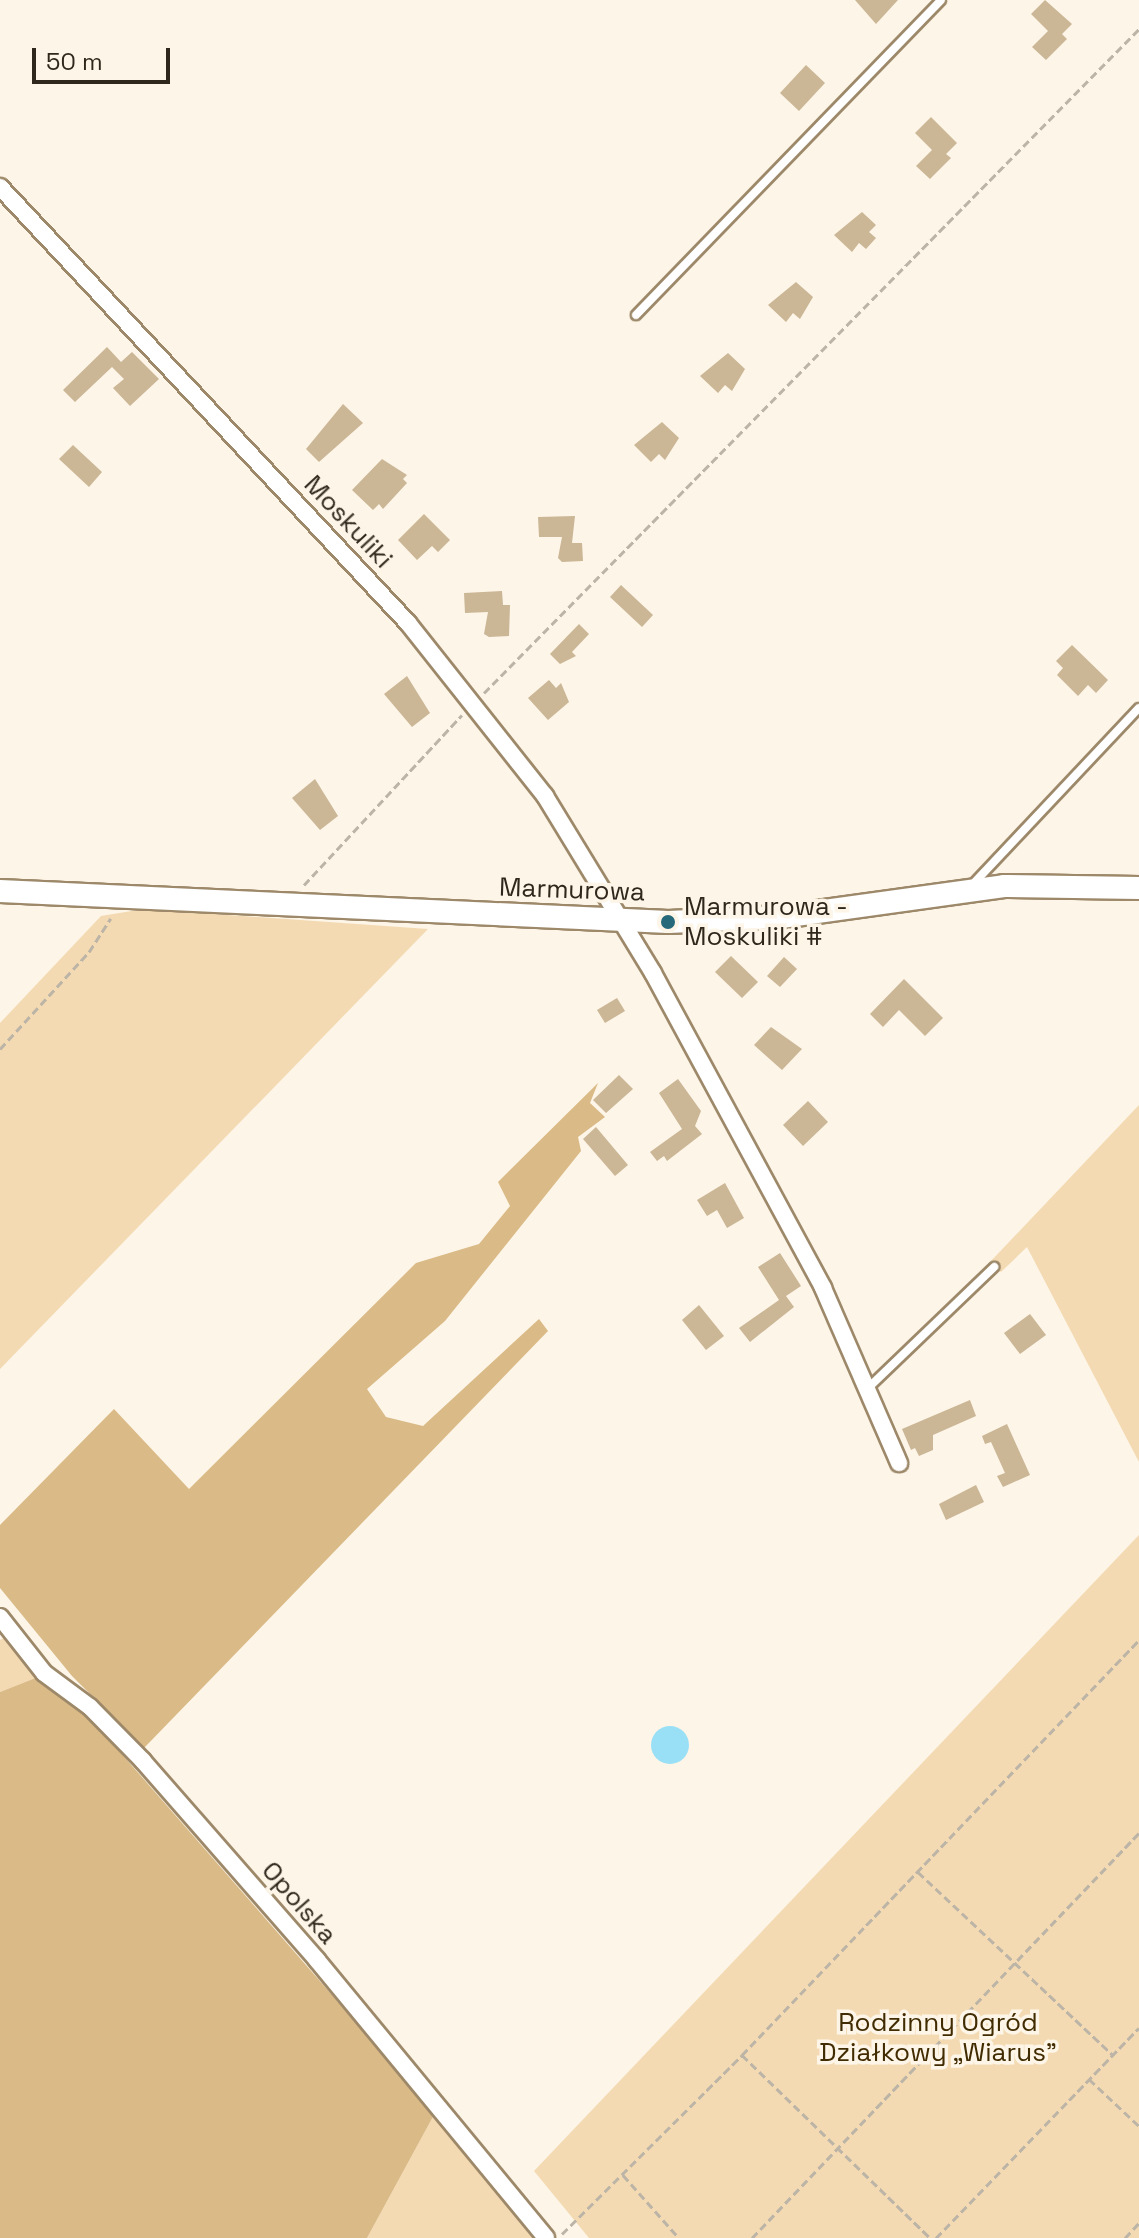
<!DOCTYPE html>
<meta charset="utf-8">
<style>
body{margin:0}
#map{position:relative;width:1139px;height:2238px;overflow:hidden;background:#fdf5e7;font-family:"Space Grotesk",sans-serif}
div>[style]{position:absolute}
.green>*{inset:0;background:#f3dab2}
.forest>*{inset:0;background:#daba86}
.water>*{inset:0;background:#99e0f7}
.round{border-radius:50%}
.building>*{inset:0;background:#cbb696}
.path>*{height:3px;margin-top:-1.5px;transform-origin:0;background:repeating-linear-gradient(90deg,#bcb4a6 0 8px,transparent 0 12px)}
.roads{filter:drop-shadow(2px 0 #9d896a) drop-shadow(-2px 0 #9d896a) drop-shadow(0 2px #9d896a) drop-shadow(0 -2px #9d896a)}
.service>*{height:8px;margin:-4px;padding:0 4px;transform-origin:4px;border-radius:4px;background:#fff}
.minor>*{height:16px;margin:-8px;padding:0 8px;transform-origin:8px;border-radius:8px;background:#fff}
.tertiary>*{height:22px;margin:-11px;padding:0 11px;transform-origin:11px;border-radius:11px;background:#fff}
.dots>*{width:22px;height:22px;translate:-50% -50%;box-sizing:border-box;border:4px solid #fdf5e7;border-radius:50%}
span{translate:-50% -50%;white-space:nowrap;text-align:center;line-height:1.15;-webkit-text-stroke:7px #fdf5e7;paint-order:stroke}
.street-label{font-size:26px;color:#2f271b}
.poi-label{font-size:26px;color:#2f271b}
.left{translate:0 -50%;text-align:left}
.park-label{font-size:26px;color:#412b00}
.scale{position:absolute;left:32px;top:48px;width:138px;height:36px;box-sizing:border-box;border:4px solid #2f271b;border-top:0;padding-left:10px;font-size:24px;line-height:28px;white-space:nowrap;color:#2f271b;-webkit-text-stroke:6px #fdf5e7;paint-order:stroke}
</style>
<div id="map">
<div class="green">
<i style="clip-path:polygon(144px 909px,428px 929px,0 1369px,0 1023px,101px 916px)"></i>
<i style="clip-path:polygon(1139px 1105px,1139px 1462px,1027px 1247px,1001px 1272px,991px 1261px)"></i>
<i style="clip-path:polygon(1139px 1535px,1139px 2238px,589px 2238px,534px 2171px)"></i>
<i style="clip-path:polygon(4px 1638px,38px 1677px,0 1692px,0 1640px)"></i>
<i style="clip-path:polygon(435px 2113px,537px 2238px,367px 2238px)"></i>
</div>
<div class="forest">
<i style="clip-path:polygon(598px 1083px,590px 1103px,605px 1117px,578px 1137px,581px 1151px,445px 1321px,367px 1389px,386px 1417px,423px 1426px,539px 1319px,548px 1331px,144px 1748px,72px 1676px,0 1588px,0 1525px,114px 1409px,189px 1489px,416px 1263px,479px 1244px,510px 1206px,498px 1182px)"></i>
<i style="clip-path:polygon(38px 1677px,93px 1721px,435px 2113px,367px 2238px,0 2238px,0 1692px)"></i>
</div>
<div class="water">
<i class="round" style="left:651px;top:1726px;width:38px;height:38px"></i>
</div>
<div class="building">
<i style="clip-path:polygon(855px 0,898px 0,876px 24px)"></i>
<i style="clip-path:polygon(1045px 0,1072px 24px,1062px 34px,1067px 39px,1046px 60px,1032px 47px,1048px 31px,1031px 14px)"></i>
<i style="clip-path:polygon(806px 65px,825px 83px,799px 111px,780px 93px)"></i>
<i style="clip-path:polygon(931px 117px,957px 143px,946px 154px,951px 158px,930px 179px,916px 166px,932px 150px,915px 133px)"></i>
<i style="clip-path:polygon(862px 212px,876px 225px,869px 232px,876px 238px,866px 249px,859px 243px,852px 252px,834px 235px)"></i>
<i style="clip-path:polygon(796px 282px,813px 297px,800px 319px,793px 313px,786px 322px,768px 305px)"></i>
<i style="clip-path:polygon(107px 347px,121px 362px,132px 352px,159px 379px,130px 406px,113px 388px,124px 379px,112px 367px,75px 402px,63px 390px)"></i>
<i style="clip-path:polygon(728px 353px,745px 369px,732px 391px,725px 385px,718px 393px,700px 376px)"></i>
<i style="clip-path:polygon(343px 404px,363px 423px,319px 462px,306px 449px)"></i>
<i style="clip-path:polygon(662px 422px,679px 438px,665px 460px,659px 454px,651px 462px,634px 445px)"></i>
<i style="clip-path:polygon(73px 445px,102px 472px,89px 487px,59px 459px)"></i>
<i style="clip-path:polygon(382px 459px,407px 475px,403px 479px,407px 483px,383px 509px,379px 504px,373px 510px,352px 490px)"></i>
<i style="clip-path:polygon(424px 514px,450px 540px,438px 552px,432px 546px,417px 560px,398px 540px)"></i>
<i style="clip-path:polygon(575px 516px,572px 543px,582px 543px,583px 561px,562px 562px,558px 558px,562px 537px,539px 537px,538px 517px)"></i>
<i style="clip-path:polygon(621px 585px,653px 615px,642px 627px,610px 597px)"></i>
<i style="clip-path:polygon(502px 591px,503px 605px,510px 605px,509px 636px,489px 637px,484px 634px,488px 612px,465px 613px,464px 593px)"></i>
<i style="clip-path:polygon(579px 624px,589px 634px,572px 652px,576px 656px,560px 664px,550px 654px)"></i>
<i style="clip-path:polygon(1072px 645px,1108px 680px,1096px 693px,1088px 685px,1078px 696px,1057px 675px,1063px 668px,1056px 661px)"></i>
<i style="clip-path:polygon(407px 676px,430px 713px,412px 727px,384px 694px)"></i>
<i style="clip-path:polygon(549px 680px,556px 688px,561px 683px,569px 702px,548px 720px,528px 698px)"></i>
<i style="clip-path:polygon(315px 779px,338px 816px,320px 830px,292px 798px)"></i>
<i style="clip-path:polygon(731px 956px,758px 982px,742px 998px,715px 972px)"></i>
<i style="clip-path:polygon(784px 957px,797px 969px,780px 987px,767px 976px)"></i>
<i style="clip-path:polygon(904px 979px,943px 1018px,925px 1036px,899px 1010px,883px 1027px,870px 1014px)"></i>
<i style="clip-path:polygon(617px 998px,625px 1011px,605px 1023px,597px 1010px)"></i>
<i style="clip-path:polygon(771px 1027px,802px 1049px,782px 1070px,754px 1045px)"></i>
<i style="clip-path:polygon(619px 1075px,633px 1089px,606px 1113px,593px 1100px)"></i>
<i style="clip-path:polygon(678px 1079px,701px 1111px,695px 1126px,702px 1134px,667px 1161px,664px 1156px,657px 1161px,650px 1152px,682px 1129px,659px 1093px)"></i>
<i style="clip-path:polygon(808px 1101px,828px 1122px,803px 1146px,783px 1125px)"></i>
<i style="clip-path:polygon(596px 1127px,628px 1165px,615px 1176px,583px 1139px)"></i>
<i style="clip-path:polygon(725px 1183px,744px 1218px,727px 1228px,717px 1210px,707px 1216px,697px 1200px)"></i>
<i style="clip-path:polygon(780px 1253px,801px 1286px,786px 1296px,794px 1307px,750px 1342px,739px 1328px,779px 1300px,758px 1267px)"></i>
<i style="clip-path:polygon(699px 1305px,724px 1336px,706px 1350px,682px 1320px)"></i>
<i style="clip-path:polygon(1030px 1314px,1046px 1335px,1020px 1354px,1004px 1333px)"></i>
<i style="clip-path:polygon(970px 1400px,976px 1416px,933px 1435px,933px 1450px,919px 1456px,915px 1448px,911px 1450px,902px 1429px)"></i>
<i style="clip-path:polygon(1007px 1424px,1030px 1475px,1003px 1487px,997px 1476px,1005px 1473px,991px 1442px,985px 1444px,982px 1436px)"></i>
<i style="clip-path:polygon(976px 1485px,984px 1502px,946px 1520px,939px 1504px)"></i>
</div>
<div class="path">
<i style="left:484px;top:693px;width:933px;rotate:-45.39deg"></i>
<i style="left:304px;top:885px;width:232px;rotate:-47.1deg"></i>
<i style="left:0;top:1049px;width:132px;rotate:-47.5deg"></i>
<i style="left:89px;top:952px;width:40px;rotate:-57.1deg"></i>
<i style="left:918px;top:1872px;width:267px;rotate:43.2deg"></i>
<i style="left:742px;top:2055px;width:262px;rotate:44.2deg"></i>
<i style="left:1089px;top:2079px;width:69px;rotate:43.2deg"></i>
<i style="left:623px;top:2175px;width:84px;rotate:48.4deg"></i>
<i style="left:562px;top:2234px;width:254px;rotate:-44.8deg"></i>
<i style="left:742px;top:2055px;width:574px;rotate:-46.27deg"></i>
<i style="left:752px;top:2238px;width:560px;rotate:-46.3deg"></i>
<i style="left:936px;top:2238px;width:292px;rotate:-46deg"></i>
<i style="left:1125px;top:2238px;width:21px;rotate:-47deg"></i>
</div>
<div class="roads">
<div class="service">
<i style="left:636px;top:315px;width:438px;rotate:-45.9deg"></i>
<i style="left:972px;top:885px;width:243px;rotate:-46.7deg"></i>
<i style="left:868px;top:1388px;width:175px;rotate:-43.8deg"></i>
</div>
<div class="minor">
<i style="left:0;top:187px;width:597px;rotate:46.9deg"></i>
<i style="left:408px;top:623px;width:221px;rotate:51.6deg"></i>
<i style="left:545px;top:796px;width:207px;rotate:58.6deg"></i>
<i style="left:653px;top:973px;width:358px;rotate:61.6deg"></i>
<i style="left:823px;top:1288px;width:191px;rotate:66.5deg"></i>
<i style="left:0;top:1617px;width:71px;rotate:51.8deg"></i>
<i style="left:44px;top:1673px;width:57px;rotate:36.5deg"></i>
<i style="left:90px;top:1707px;width:76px;rotate:45.5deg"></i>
<i style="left:143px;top:1761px;width:264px;rotate:48.8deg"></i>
<i style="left:317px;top:1960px;width:360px;rotate:50.5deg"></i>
</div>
<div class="tertiary">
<i style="left:0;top:891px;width:669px;rotate:2.66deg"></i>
<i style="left:668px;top:922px;width:113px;rotate:-2.5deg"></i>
<i style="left:781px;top:917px;width:225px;rotate:-7.9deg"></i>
<i style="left:1004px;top:886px;width:135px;rotate:0.8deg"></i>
</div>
</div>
<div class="dots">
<i style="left:668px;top:922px;background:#26697b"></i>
</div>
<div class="street-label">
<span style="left:348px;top:522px;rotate:47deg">Moskuliki</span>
<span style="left:572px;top:890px;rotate:2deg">Marmurowa</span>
<span style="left:299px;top:1903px;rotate:49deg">Opolska</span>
</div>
<div class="poi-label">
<span class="left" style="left:684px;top:922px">Marmurowa -<br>Moskuliki #</span>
</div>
<div class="park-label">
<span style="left:938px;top:2038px">Rodzinny Ogród<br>Działkowy „Wiarus”</span>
</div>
<div class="scale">50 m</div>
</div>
